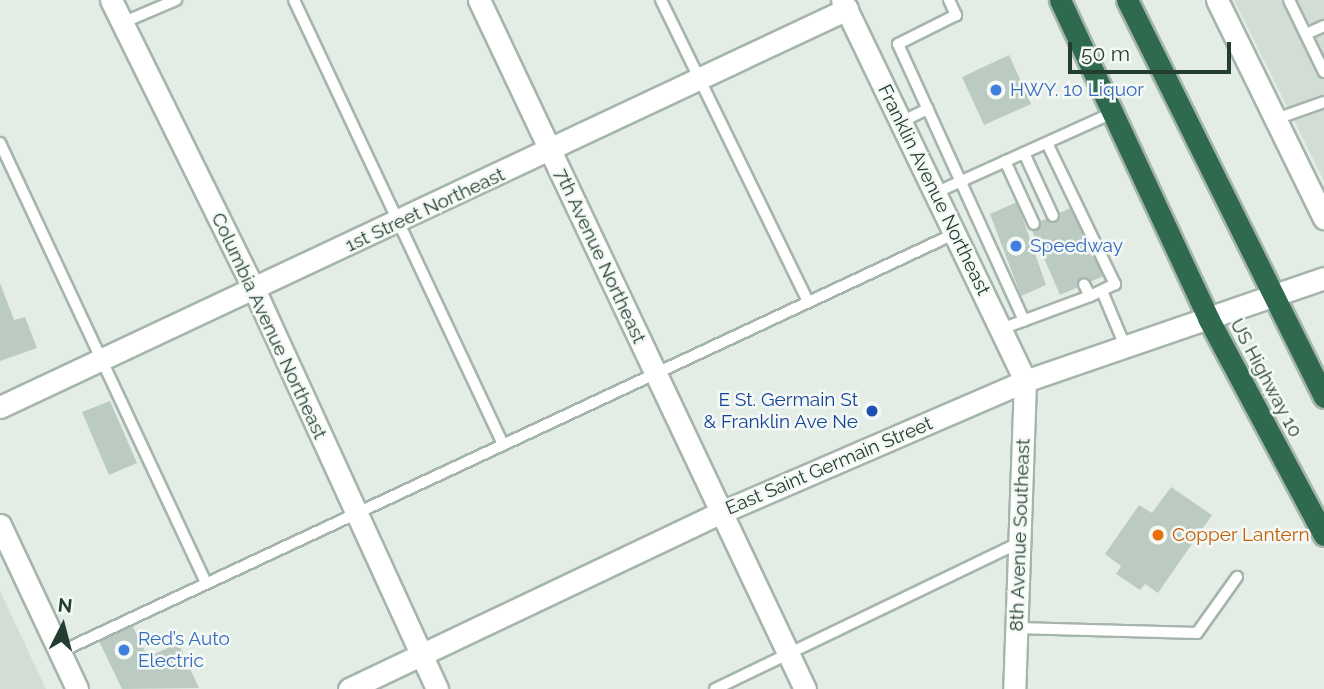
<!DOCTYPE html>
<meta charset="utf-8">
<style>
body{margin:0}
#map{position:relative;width:1324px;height:689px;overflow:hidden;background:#e3ede6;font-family:Raleway,sans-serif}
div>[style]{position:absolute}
.built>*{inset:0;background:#d2ddd5}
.building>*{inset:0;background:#bccbc1}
.roads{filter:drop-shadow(2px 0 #a6b5ac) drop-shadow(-2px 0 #a6b5ac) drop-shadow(0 2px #a6b5ac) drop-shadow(0 -2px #a6b5ac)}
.lane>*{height:10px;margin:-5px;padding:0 5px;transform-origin:5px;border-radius:5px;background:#fff}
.street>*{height:21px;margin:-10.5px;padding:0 10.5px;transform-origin:10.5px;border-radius:10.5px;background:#fff}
.secondary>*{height:21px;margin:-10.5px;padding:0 10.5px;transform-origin:10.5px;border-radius:10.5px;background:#fff}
.highway>*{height:21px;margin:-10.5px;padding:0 10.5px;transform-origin:10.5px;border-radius:10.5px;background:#2f6a4f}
.dots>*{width:19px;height:19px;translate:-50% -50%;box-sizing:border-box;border:4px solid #f4f9f5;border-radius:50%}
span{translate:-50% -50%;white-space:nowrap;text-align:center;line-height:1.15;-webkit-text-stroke:5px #f4f9f5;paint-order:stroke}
.shop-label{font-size:19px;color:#366cbe}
.left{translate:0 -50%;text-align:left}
.street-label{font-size:19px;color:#233e30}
.transit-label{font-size:19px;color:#164399}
.right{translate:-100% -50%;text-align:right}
.food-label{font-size:19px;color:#c56008}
.north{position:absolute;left:28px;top:591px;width:70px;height:70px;-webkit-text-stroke:5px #f4f9f5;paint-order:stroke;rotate:6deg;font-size:19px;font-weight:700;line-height:28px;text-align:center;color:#233e30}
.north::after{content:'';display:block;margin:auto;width:24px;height:32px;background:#233e30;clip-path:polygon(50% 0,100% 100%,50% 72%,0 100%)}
.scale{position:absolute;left:1068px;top:42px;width:163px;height:32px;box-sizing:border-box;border:4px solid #233e30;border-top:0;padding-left:9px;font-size:21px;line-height:24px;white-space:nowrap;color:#233e30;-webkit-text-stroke:5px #f4f9f5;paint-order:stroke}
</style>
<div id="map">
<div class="built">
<i style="clip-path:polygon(1234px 0,1324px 0,1324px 181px)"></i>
<i style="clip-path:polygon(0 591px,46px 689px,0 689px)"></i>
</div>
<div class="building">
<i style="clip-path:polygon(1009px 55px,1031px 104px,984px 125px,962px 77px)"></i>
<i style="clip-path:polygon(1017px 202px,1046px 285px,1021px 296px,990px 214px)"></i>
<i style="clip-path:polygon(1075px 206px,1106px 275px,1060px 295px,1030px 226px)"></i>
<i style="clip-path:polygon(0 283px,14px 320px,25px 317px,37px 348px,0 361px)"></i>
<i style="clip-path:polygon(110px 401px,137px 463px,109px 475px,82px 412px)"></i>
<i style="clip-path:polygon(1171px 487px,1212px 515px,1158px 593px,1145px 584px,1140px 590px,1116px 574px,1121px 566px,1105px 554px,1139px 505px,1152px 513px)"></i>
<i style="clip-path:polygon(130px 621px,148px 657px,178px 643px,199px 688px,122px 689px,97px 637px)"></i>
</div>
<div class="roads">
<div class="lane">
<i style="left:294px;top:0;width:488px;rotate:64.8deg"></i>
<i style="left:661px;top:0;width:334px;rotate:64deg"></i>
<i style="left:949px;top:0;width:17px;rotate:65deg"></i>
<i style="left:956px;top:15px;width:65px;rotate:153.4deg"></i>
<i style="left:898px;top:44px;width:304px;rotate:65.5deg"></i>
<i style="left:1289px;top:0;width:80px;rotate:64.1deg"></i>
<i style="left:122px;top:23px;width:59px;rotate:-23.1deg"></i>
<i style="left:1306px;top:34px;width:20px;rotate:-24deg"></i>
<i style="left:1276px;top:119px;width:51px;rotate:-19.5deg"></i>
<i style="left:901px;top:122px;width:30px;rotate:-26deg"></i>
<i style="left:0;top:143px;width:485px;rotate:64.9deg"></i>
<i style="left:1047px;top:143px;width:157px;rotate:64.3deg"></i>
<i style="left:1115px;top:284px;width:28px;rotate:154deg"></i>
<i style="left:1024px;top:153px;width:69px;rotate:65.3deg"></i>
<i style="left:1005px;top:161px;width:69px;rotate:65.3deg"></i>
<i style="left:935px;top:193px;width:196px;rotate:-24.3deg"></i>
<i style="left:1102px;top:291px;width:60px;rotate:67.3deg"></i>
<i style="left:1001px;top:329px;width:95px;rotate:-20.3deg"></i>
<i style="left:1090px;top:296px;width:13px;rotate:-117deg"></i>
<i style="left:1017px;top:628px;width:180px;rotate:1.6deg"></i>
<i style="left:1197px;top:633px;width:69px;rotate:-54.5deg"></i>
<i style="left:60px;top:652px;width:987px;rotate:-25.06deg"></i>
<i style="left:715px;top:689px;width:337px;rotate:-25.7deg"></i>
</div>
<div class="street">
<i style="left:111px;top:0;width:322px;rotate:63.7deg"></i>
<i style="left:254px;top:289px;width:440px;rotate:65.4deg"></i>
<i style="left:479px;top:0;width:762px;rotate:64.68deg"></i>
<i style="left:0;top:407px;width:936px;rotate:-25.17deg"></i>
</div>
<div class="secondary">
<i style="left:842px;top:0;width:423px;rotate:64.3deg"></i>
<i style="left:1025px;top:381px;width:308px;rotate:92deg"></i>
<i style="left:1217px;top:0;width:243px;rotate:63.9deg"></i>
<i style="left:0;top:525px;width:181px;rotate:64.8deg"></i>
<i style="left:349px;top:689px;width:413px;rotate:-25.4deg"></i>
<i style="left:722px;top:512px;width:330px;rotate:-23.4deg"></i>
<i style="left:1025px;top:381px;width:316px;rotate:-19deg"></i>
</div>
<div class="highway">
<i style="left:1060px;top:0;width:351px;rotate:65deg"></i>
<i style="left:1208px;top:318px;width:246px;rotate:61.9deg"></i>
<i style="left:1127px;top:0;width:443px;rotate:63.6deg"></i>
</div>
</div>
<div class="dots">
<i style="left:996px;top:90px;background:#3f7fe0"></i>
<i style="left:1016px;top:246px;background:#3f7fe0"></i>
<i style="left:872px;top:411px;background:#1a4fb4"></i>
<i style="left:1158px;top:535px;background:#e8710a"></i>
<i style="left:124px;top:650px;background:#3f7fe0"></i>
</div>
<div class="shop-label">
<span class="left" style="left:1010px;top:90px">HWY. 10 Liquor</span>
<span class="left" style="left:1030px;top:246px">Speedway</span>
<span class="left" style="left:138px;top:650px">Red’s Auto<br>Electric</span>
</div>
<div class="street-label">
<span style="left:934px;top:190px;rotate:64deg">Franklin Avenue Northeast</span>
<span style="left:425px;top:210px;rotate:-25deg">1st Street Northeast</span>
<span style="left:600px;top:256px;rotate:65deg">7th Avenue Northeast</span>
<span style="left:269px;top:326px;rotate:65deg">Columbia Avenue Northeast</span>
<span style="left:1266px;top:378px;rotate:62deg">US Highway 10</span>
<span style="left:829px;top:466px;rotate:-23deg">East Saint Germain Street</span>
<span style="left:1020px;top:535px;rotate:-88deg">8th Avenue Southeast</span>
</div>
<div class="transit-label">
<span class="right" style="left:858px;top:411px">E St. Germain St<br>&amp; Franklin Ave Ne</span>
</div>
<div class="food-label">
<span class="left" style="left:1172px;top:535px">Copper Lantern</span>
</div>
<div class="north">N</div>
<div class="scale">50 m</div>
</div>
